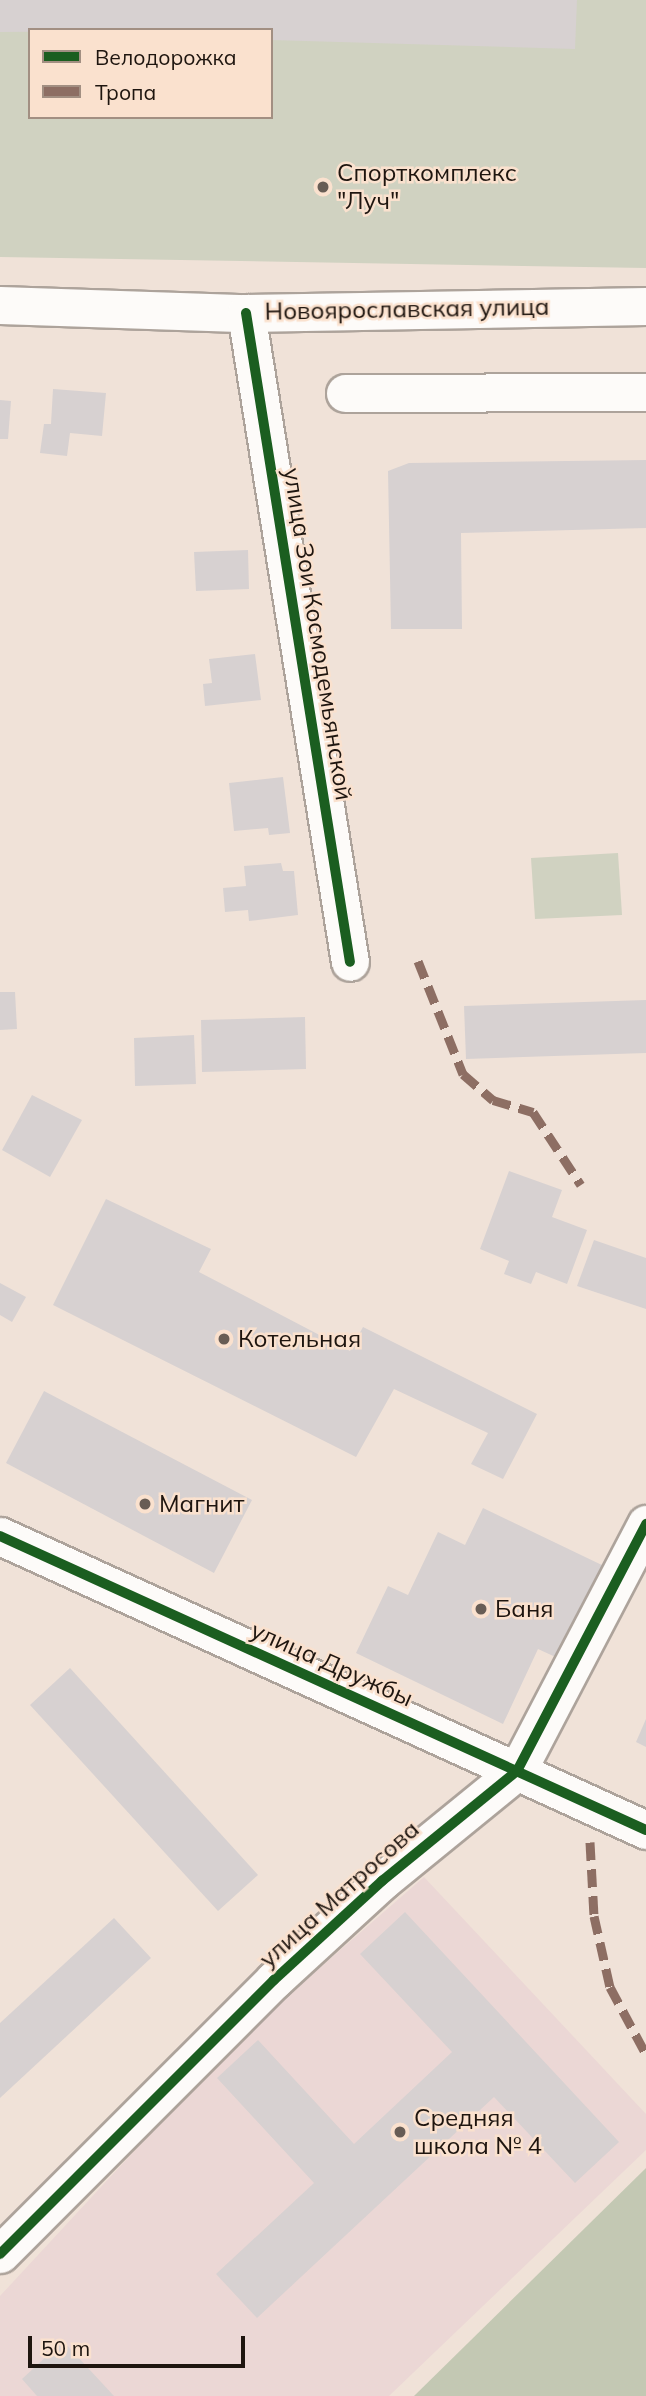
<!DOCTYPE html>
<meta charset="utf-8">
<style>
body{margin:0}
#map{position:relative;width:646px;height:2396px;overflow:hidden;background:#f0e2d8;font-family:Mulish,sans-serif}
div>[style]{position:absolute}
.education>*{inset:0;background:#ebd7d5}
.green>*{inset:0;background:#d0d2c1}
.forest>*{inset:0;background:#c3c8b3}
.building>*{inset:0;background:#d7d1d1}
.roads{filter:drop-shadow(2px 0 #ada39b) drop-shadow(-2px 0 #ada39b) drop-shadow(0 2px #ada39b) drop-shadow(0 -2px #ada39b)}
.minor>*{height:37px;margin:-18.5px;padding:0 18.5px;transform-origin:18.5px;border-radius:18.5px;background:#fdfbf9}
.quiet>*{height:9px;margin-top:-4.5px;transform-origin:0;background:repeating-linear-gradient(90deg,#8d6e63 0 18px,transparent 0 27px)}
.cycleway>*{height:10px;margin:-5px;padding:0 5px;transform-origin:5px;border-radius:5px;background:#1b5e20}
.dots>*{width:19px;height:19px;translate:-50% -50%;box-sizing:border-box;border:4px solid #fae1ce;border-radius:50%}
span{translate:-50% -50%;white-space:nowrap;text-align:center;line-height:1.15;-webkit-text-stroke:5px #fae1ce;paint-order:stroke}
.poi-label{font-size:24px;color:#1e150f}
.left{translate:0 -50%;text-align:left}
.street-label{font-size:24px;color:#1e150f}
.legend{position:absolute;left:28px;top:28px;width:245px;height:91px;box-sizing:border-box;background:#fae1ce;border:2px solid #a28f82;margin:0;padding:9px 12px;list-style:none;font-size:21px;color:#1e150f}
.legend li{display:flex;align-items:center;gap:14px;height:35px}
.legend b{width:35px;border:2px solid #a28f82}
.scale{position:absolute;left:28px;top:2336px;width:217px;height:32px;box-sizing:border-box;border:4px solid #1e150f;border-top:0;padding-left:9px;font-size:21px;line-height:24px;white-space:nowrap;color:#1e150f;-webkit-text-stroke:5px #fae1ce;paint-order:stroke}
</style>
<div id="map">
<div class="education">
<i style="clip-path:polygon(424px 1877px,646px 2114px,646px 2150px,389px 2396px,0 2396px,0 2296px,239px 2038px)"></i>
</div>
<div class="green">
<i style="clip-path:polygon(evenodd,0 0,646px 0,646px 268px,0 257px,0 0,30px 30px,271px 30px,271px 117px,30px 117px,30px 30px)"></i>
<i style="clip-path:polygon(618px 853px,622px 915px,535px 919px,531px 858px)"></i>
</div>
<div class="forest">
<i style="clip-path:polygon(646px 2168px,646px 2396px,414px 2396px)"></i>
</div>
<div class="building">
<i style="clip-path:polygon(0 0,577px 0,575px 49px,271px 40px,271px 30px,0 32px)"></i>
<i style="clip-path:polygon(53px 389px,106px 393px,102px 436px,70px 433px,67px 456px,40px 453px,44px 424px,51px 424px)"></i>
<i style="clip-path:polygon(0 400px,11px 401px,8px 439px,0 439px)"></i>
<i style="clip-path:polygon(646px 460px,646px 528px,461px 533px,462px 629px,391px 629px,388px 471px,409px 463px)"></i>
<i style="clip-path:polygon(248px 550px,249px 589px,196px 591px,194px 552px)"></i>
<i style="clip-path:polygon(255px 654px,261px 700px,205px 706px,203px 684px,212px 683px,209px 659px)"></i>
<i style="clip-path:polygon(283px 777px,290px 833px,269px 835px,268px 828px,234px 831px,229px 783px)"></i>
<i style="clip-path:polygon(281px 863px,283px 871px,294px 871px,298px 915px,249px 921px,248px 910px,225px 912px,223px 888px,246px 886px,244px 866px)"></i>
<i style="clip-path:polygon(0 992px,15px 992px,17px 1029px,0 1030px)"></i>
<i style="clip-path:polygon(646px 1000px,646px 1053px,466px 1059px,464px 1006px)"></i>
<i style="clip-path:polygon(305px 1017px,306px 1069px,202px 1072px,201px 1020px)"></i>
<i style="clip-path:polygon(194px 1035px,196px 1084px,135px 1086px,134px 1038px)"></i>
<i style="clip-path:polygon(32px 1095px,82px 1120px,50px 1177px,2px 1150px)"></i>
<i style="clip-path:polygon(509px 1171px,562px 1190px,552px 1217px,587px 1230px,567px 1284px,536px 1272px,531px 1284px,504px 1274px,509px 1261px,480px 1249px)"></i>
<i style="clip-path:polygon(106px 1199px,211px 1249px,199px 1272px,350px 1351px,363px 1327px,537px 1414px,503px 1479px,471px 1464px,488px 1433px,394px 1389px,356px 1457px,53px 1305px)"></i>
<i style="clip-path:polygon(594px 1240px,646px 1258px,646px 1309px,577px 1286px)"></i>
<i style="clip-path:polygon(0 1283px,26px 1297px,12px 1322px,0 1315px)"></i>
<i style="clip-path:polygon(44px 1391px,252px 1500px,214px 1573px,6px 1463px)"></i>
<i style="clip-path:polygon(483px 1508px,606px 1567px,562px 1660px,538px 1649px,503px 1724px,356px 1653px,388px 1586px,408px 1595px,438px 1532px,465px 1545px)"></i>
<i style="clip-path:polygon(70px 1668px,258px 1875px,218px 1911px,30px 1705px)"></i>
<i style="clip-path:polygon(646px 1719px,646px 1747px,636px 1742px)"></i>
<i style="clip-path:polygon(405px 1912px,619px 2142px,575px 2183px,494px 2097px,257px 2318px,216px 2274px,314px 2183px,217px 2078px,258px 2040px,354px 2144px,452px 2052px,360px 1954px)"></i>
<i style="clip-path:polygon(114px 1918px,151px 1958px,0 2098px,0 2023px)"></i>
<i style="clip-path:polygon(63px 2341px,114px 2396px,37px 2396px,22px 2379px)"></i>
</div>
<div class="roads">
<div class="minor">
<i style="left:0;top:305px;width:246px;rotate:1.9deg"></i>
<i style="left:246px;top:313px;width:400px;rotate:-1deg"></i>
<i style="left:246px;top:313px;width:657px;rotate:80.9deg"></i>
<i style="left:345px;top:393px;width:301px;rotate:-0.2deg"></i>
<i style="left:0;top:1536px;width:710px;rotate:24.47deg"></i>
<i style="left:0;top:2254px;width:387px;rotate:-45deg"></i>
<i style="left:274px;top:1980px;width:147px;rotate:-42.5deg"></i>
<i style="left:382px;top:1881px;width:174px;rotate:-39.2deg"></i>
<i style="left:517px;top:1771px;width:279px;rotate:-62.4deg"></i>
</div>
</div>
<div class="quiet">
<i style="left:418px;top:961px;width:122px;rotate:68.3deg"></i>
<i style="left:463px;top:1074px;width:40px;rotate:41deg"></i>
<i style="left:493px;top:1100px;width:42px;rotate:16.7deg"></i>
<i style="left:533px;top:1112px;width:87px;rotate:56.7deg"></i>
<i style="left:590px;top:1842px;width:74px;rotate:86.9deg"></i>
<i style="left:594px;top:1916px;width:73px;rotate:77.3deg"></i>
<i style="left:610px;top:1987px;width:76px;rotate:61.8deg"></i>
</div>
<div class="cycleway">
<i style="left:246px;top:313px;width:657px;rotate:80.9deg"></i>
<i style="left:0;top:1536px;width:710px;rotate:24.47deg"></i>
<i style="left:0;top:2254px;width:387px;rotate:-45deg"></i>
<i style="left:274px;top:1980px;width:147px;rotate:-42.5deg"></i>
<i style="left:382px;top:1881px;width:174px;rotate:-39.2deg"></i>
<i style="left:517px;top:1771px;width:279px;rotate:-62.4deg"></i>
</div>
<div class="dots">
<i style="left:323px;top:187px;background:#685d55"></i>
<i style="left:224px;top:1339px;background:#685d55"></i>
<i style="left:145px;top:1504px;background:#685d55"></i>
<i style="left:481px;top:1609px;background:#685d55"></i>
<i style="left:400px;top:2132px;background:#685d55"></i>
</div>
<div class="poi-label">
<span class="left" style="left:337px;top:187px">Спорткомплекс<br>"Луч"</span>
<span class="left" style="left:238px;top:1339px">Котельная</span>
<span class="left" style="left:159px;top:1504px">Магнит</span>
<span class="left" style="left:495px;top:1609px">Баня</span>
<span class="left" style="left:414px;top:2132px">Средняя<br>школа № 4</span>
</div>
<div class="street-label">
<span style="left:407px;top:309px;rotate:-1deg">Новоярославская улица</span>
<span style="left:318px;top:634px;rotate:81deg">улица Зои Космодемьянской</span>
<span style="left:332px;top:1664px;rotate:24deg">улица Дружбы</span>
<span style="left:339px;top:1894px;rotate:-42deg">улица Матросова</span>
</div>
<ul class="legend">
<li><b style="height:9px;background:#1b5e20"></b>Велодорожка</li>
<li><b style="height:9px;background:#8d6e63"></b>Тропа</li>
</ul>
<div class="scale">50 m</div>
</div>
